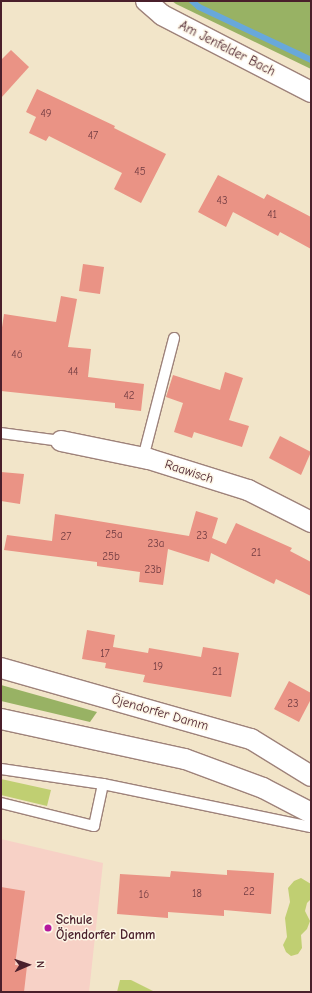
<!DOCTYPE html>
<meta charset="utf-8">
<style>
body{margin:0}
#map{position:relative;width:312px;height:993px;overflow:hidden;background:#f2e5c9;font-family:"Comic Neue",sans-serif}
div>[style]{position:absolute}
.built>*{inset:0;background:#f7d1c6}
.green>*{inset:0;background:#c0cf72}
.forest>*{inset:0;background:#98b264}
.stream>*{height:6px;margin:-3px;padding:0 3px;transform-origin:3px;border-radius:3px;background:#68a8db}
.building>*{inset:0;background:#ea9385}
.roads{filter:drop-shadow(1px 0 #9e827a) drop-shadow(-1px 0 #9e827a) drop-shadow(0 1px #9e827a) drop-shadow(0 -1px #9e827a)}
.lane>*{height:10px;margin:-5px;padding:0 5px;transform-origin:5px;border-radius:5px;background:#fff}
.street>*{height:20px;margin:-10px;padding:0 10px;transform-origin:10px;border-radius:10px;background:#fff}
.dots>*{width:11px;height:11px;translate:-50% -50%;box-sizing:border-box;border:2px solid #fcf5e5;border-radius:50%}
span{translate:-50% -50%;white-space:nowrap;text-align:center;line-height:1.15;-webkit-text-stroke:3px #fcf5e5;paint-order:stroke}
.number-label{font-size:11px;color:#723c42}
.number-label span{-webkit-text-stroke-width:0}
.street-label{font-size:13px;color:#4a1f2b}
.poi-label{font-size:13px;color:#4a1f2b;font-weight:700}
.left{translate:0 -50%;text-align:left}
.frame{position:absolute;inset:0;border:2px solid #4a1f2b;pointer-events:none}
.north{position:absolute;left:8px;top:945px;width:40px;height:40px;-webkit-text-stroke:3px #fcf5e5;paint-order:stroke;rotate:88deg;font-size:11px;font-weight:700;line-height:16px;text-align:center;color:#4a1f2b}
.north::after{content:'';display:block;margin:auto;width:14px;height:18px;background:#4a1f2b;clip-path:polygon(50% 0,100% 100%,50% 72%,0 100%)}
</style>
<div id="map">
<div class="built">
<i style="clip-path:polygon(1px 839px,103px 863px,89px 992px,1px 992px)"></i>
</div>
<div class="green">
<i style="clip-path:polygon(1px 779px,51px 790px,47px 806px,1px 795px)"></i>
<i style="clip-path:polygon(301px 878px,311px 884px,311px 899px,307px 903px,305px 911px,310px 921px,307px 929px,301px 935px,302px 948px,298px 954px,291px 956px,286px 952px,283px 945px,287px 937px,285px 918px,290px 902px,288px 888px,294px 881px)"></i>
<i style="clip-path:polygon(120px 980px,131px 980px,155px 992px,117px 992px)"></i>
</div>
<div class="forest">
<i style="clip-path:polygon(172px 1px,311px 1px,311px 69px,176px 4px)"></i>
<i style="clip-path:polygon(1px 685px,97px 712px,90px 722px,1px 701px)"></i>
</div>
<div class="stream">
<i style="left:192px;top:1px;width:9px;rotate:41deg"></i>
<i style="left:199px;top:7px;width:124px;rotate:25.3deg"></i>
</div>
<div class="building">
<i style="clip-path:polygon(11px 50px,29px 67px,1px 98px,1px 60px)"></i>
<i style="clip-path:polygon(37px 89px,115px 126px,114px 128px,166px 154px,141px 203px,114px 189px,122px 173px,49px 136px,46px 141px,29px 133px,36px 117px,26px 112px)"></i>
<i style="clip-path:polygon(218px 175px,264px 199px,267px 194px,311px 217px,311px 249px,280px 232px,278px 236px,233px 212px,226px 227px,198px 212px)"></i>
<i style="clip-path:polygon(83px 264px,104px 267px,100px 294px,79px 291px)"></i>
<i style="clip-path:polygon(61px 296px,77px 299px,68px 347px,91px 349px,88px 377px,144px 384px,141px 411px,115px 408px,115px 403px,1px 391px,1px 334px,4px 314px,56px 322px)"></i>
<i style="clip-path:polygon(225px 372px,243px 378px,229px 420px,249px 426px,242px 447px,194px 432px,192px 438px,174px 432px,183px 403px,166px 397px,173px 375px,220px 390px)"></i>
<i style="clip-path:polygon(280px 436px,311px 452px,301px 475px,269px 458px)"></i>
<i style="clip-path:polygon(1px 472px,24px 474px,20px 504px,1px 501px)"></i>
<i style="clip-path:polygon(196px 511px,218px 518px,212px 538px,226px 544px,236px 523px,292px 548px,290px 551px,311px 562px,311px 596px,276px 579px,274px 584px,211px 553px,209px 562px,168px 549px,163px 585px,139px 582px,140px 572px,97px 566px,97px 562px,4px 550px,7px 535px,52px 541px,55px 514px,189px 536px)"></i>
<i style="clip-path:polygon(87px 630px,115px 635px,113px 647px,148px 653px,149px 648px,201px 657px,203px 647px,239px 653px,231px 697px,143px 682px,145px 675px,105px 668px,106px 663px,82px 659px)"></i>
<i style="clip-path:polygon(289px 681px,311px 693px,311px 699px,299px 722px,274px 709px)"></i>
<i style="clip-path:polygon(227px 870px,274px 873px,271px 914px,224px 910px,224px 916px,168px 912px,168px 918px,117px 914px,120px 874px,170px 877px,171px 871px,227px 875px)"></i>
<i style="clip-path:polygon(1px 887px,25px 891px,15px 965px,27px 966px,24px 992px,1px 992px)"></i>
</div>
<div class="roads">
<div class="lane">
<i style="left:1px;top:433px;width:61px;rotate:7.6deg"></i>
<i style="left:143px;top:458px;width:124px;rotate:-75.5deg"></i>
<i style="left:1px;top:769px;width:103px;rotate:8.4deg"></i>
<i style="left:103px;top:784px;width:212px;rotate:11.7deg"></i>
<i style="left:1px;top:803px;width:96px;rotate:13.9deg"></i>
<i style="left:94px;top:826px;width:43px;rotate:-77.9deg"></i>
</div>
<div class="street">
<i style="left:146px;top:1px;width:21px;rotate:41deg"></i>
<i style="left:162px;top:15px;width:168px;rotate:27.3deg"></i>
<i style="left:61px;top:441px;width:90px;rotate:11.6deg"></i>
<i style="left:149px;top:459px;width:104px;rotate:17.4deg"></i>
<i style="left:248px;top:490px;width:71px;rotate:26.9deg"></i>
<i style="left:1px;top:668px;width:260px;rotate:15.9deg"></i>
<i style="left:251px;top:739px;width:70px;rotate:31.7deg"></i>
<i style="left:1px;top:719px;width:188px;rotate:12.3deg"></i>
<i style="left:185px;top:759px;width:83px;rotate:20.4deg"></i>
<i style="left:263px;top:788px;width:54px;rotate:27.5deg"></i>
</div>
</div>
<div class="dots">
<i style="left:48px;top:928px;background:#b5179e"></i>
</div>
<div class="number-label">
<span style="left:46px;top:114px">49</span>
<span style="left:93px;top:136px">47</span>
<span style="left:140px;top:172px">45</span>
<span style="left:222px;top:201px">43</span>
<span style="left:272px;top:215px">41</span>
<span style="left:17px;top:355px">46</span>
<span style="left:73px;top:372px">44</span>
<span style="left:129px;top:396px">42</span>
<span style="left:114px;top:535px">25a</span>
<span style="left:202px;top:536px">23</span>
<span style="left:66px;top:537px">27</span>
<span style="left:156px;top:544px">23a</span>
<span style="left:256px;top:553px">21</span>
<span style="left:111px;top:557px">25b</span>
<span style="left:153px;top:570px">23b</span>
<span style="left:105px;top:654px">17</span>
<span style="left:158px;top:667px">19</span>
<span style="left:217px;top:672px">21</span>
<span style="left:293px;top:704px">23</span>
<span style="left:249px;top:892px">22</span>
<span style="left:197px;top:894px">18</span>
<span style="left:144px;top:895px">16</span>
</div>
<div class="street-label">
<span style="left:227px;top:49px;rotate:27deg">Am Jenfelder Bach</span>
<span style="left:189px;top:472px;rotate:18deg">Raawisch</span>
<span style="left:160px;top:713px;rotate:16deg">Öjendorfer Damm</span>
</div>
<div class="poi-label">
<span class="left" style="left:56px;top:928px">Schule<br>Öjendorfer Damm</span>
</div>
<div class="frame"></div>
<div class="north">N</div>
</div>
